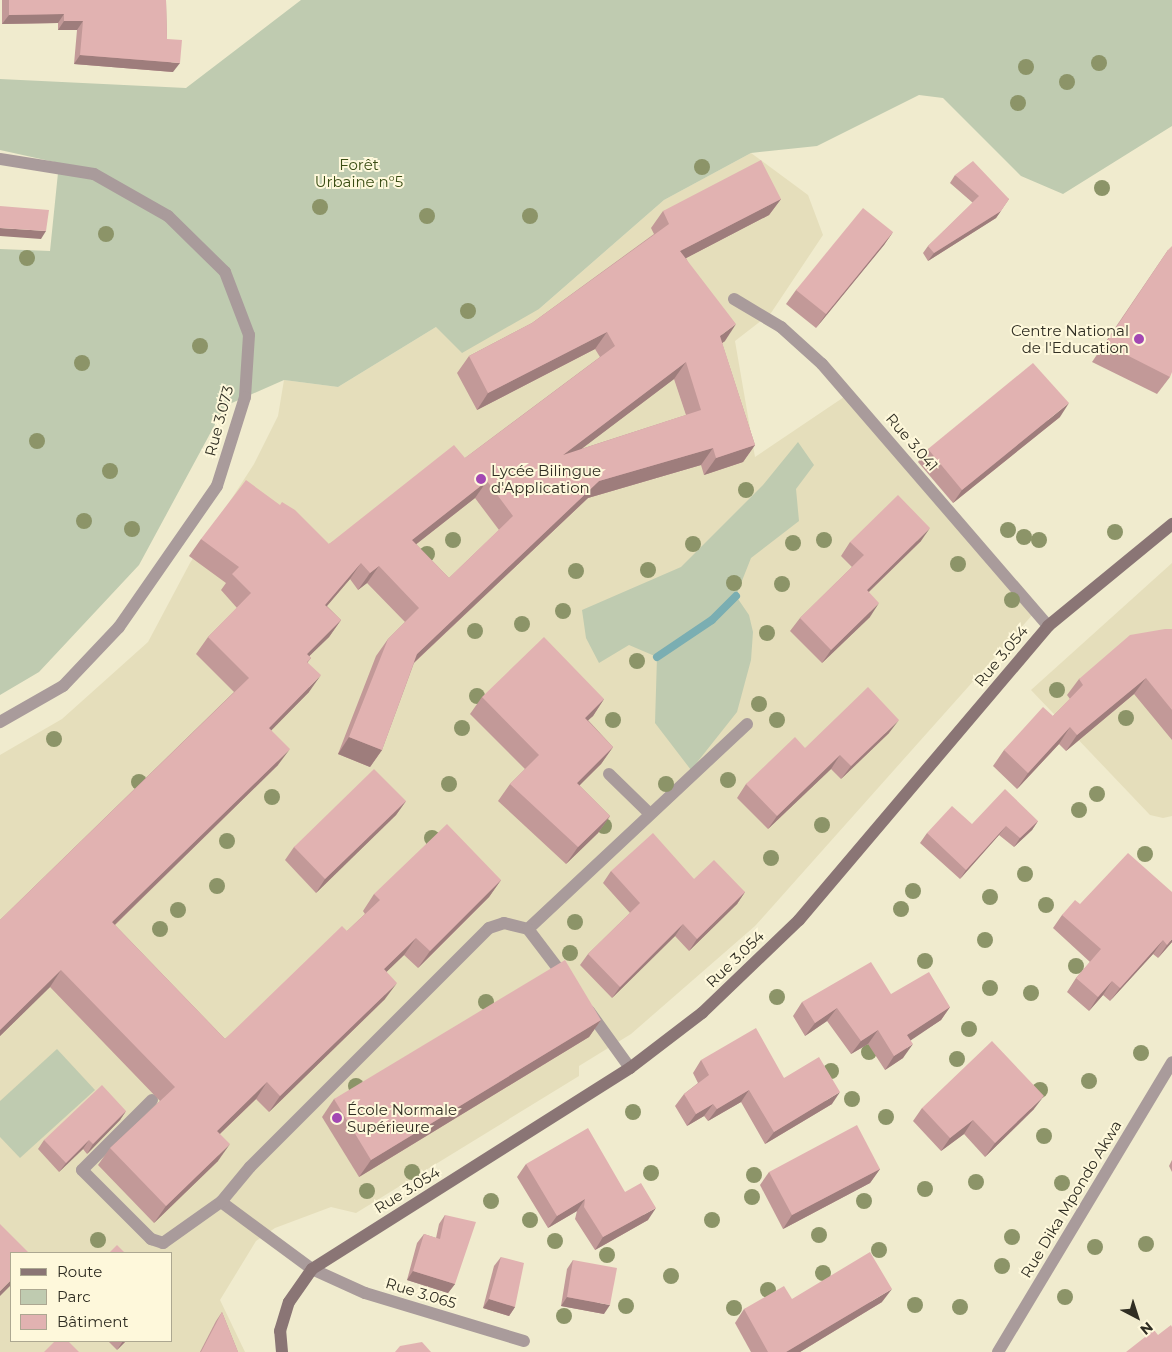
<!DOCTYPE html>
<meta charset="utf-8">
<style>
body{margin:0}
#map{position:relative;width:1172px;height:1352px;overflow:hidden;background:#f0ebce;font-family:Montserrat,sans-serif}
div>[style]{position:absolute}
.built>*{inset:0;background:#e5debb}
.green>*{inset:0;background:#bfcbb0}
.stream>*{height:8px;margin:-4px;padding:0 4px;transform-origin:4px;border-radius:4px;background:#7aaeb2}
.lane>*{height:12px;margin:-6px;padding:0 6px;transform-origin:6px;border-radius:6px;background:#a99b9b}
.street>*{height:12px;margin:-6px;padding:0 6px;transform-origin:6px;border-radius:6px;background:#a99b9b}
.secondary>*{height:12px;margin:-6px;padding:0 6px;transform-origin:6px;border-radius:6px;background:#8a7575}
.trees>*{width:16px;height:16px;margin:-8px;border-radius:50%;background:#8c9468}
.wall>*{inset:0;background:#c29998}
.shaded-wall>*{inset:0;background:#9e7d7c}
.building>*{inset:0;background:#e1b2b1}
.dots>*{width:14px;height:14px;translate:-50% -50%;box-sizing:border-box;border:2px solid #fef8db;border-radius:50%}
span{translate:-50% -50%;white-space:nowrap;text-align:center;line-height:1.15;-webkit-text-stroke:4px #fef8db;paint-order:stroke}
.park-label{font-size:15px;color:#3a4d14}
.poi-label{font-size:15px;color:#302e23}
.right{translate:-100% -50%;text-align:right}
.left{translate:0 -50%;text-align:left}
.street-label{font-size:15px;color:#302e23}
.legend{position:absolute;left:10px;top:1252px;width:162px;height:90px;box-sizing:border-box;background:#fef8db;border:1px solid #aca791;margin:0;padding:6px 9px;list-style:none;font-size:15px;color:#302e23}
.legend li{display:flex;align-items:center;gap:10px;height:25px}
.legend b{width:25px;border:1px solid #aca791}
.north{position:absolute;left:1112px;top:1292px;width:50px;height:50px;-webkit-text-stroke:4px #fef8db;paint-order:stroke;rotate:140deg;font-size:14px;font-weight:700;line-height:20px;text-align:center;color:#302e23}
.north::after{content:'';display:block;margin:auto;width:18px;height:22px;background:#302e23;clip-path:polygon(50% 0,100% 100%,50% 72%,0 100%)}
</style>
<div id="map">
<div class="built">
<i style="clip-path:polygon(evenodd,751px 153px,808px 195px,823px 235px,771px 313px,735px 341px,755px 457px,844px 397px,1034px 613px,755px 926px,631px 1034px,579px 1066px,579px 1076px,356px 1213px,331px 1207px,275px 1228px,256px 1241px,220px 1300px,245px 1352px,0 1352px,0 755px,62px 719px,148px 642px,190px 563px,254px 464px,278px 416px,284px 380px,338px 387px,436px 327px,539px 309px,664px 200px,751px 153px,11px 1253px,171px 1253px,171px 1341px,11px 1341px,11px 1253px)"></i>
<i style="clip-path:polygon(1172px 563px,1172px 816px,1163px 818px,1150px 815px,1031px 690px)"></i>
</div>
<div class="green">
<i style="clip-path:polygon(301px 0,1172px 0,1172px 126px,1063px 194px,1021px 176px,943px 98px,919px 95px,817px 146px,751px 153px,664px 200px,539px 309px,462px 353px,436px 327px,338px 387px,284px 380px,225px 406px,139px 565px,39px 672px,0 695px,0 249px,50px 251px,59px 163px,0 150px,0 79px,186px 88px)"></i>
<i style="clip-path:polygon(798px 442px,814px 465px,796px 489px,799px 521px,751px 558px,736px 596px,749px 615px,753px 632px,751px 660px,737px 712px,691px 770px,655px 723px,657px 657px,629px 645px,599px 663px,586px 638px,582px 610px,681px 567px,763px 485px)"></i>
<i style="clip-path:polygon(57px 1049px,95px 1090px,20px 1158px,0 1137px,0 1101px)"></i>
</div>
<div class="stream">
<i style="left:657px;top:657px;width:66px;rotate:-33.9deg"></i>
<i style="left:712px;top:620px;width:34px;rotate:-45deg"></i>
</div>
<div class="lane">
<i style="left:609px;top:774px;width:57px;rotate:44.3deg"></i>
<i style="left:528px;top:929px;width:300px;rotate:-43.1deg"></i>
<i style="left:589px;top:1011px;width:70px;rotate:54.3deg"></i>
<i style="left:152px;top:1100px;width:99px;rotate:135deg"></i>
<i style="left:82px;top:1170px;width:98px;rotate:45deg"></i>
<i style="left:151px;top:1239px;width:13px;rotate:18deg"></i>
<i style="left:163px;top:1243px;width:71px;rotate:-35.3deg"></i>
<i style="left:312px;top:1269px;width:113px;rotate:-143.6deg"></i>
<i style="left:221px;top:1202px;width:45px;rotate:-50.4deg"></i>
<i style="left:250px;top:1167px;width:338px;rotate:-45deg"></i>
<i style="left:489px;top:928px;width:16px;rotate:-18deg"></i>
<i style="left:504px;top:923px;width:25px;rotate:14deg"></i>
<i style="left:528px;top:929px;width:63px;rotate:52.8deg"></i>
</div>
<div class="street">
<i style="left:0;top:159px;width:95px;rotate:9.1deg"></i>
<i style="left:94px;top:174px;width:85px;rotate:29.6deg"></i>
<i style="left:168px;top:216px;width:80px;rotate:44.5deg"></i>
<i style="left:225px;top:272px;width:67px;rotate:69.1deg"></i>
<i style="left:249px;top:335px;width:62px;rotate:93.7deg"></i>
<i style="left:245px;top:397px;width:93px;rotate:107.5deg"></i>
<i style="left:217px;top:486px;width:172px;rotate:124.8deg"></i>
<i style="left:119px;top:627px;width:81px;rotate:133.5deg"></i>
<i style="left:63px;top:686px;width:73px;rotate:150.3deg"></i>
<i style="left:734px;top:299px;width:55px;rotate:30.8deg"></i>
<i style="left:781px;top:327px;width:55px;rotate:42.1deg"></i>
<i style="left:822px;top:364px;width:346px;rotate:49.2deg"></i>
<i style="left:312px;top:1269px;width:58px;rotate:24.4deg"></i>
<i style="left:365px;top:1293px;width:166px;rotate:16.8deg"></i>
<i style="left:998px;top:1352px;width:338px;rotate:-59deg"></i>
</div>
<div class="secondary">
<i style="left:282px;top:1352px;width:21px;rotate:-95deg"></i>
<i style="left:280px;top:1331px;width:30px;rotate:-73deg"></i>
<i style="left:289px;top:1302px;width:40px;rotate:-55.1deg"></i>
<i style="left:312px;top:1269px;width:376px;rotate:-32.3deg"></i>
<i style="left:630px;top:1068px;width:91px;rotate:-37.4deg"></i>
<i style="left:702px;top:1013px;width:134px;rotate:-43.8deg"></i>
<i style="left:799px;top:920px;width:385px;rotate:-49.7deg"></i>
<i style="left:1048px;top:626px;width:161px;rotate:-39.4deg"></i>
</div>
<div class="trees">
<i style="left:1099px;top:63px"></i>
<i style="left:1026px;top:67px"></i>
<i style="left:1067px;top:82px"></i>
<i style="left:1018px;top:103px"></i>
<i style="left:702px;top:167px"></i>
<i style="left:1102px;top:188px"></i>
<i style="left:320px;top:207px"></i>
<i style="left:427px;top:216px"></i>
<i style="left:530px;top:216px"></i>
<i style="left:106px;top:234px"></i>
<i style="left:27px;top:258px"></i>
<i style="left:468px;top:311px"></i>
<i style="left:200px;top:346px"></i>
<i style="left:82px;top:363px"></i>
<i style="left:37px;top:441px"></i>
<i style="left:110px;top:471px"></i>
<i style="left:746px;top:490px"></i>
<i style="left:84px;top:521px"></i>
<i style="left:132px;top:529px"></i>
<i style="left:1008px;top:530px"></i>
<i style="left:1115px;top:532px"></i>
<i style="left:1024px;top:537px"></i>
<i style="left:453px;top:540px"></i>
<i style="left:824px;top:540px"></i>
<i style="left:1039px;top:540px"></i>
<i style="left:793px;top:543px"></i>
<i style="left:693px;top:544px"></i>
<i style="left:427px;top:554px"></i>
<i style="left:958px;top:564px"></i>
<i style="left:648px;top:570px"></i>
<i style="left:576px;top:571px"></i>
<i style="left:734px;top:583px"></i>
<i style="left:782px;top:584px"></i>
<i style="left:1012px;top:600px"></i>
<i style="left:563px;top:611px"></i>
<i style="left:522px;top:624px"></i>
<i style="left:475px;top:631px"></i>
<i style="left:767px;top:633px"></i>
<i style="left:637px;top:661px"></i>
<i style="left:1057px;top:690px"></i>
<i style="left:477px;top:696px"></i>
<i style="left:759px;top:704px"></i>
<i style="left:1126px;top:718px"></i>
<i style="left:613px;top:720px"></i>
<i style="left:777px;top:720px"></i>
<i style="left:462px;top:728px"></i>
<i style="left:54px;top:739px"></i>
<i style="left:728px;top:780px"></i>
<i style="left:139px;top:782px"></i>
<i style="left:449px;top:784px"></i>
<i style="left:666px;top:784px"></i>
<i style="left:1097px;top:794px"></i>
<i style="left:272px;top:797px"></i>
<i style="left:1079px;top:810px"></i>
<i style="left:822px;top:825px"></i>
<i style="left:604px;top:826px"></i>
<i style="left:432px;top:838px"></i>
<i style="left:227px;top:841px"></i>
<i style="left:1145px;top:854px"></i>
<i style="left:771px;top:858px"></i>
<i style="left:1025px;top:874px"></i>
<i style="left:217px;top:886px"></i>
<i style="left:913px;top:891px"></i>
<i style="left:990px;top:897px"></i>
<i style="left:1046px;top:905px"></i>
<i style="left:901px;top:909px"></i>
<i style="left:178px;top:910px"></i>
<i style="left:575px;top:922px"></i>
<i style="left:160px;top:929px"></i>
<i style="left:985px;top:940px"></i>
<i style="left:570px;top:953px"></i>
<i style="left:925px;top:961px"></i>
<i style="left:1076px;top:966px"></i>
<i style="left:990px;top:988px"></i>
<i style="left:1031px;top:993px"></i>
<i style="left:777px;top:997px"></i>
<i style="left:486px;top:1002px"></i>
<i style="left:969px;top:1029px"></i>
<i style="left:869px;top:1052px"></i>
<i style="left:1141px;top:1053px"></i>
<i style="left:957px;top:1059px"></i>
<i style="left:831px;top:1071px"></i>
<i style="left:1089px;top:1081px"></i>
<i style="left:356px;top:1086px"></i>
<i style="left:1040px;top:1090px"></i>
<i style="left:852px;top:1099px"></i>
<i style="left:633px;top:1112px"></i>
<i style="left:886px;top:1117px"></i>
<i style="left:1044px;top:1136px"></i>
<i style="left:412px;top:1172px"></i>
<i style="left:651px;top:1173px"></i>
<i style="left:754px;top:1175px"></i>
<i style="left:976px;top:1182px"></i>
<i style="left:1062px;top:1183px"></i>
<i style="left:925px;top:1189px"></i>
<i style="left:367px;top:1191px"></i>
<i style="left:752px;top:1197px"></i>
<i style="left:491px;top:1201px"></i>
<i style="left:864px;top:1201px"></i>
<i style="left:530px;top:1220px"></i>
<i style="left:712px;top:1220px"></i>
<i style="left:819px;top:1235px"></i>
<i style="left:1012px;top:1237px"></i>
<i style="left:98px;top:1240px"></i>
<i style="left:555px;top:1241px"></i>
<i style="left:1146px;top:1244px"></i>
<i style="left:1095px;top:1247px"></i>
<i style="left:879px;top:1250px"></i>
<i style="left:607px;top:1255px"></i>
<i style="left:1002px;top:1266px"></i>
<i style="left:823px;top:1273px"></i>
<i style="left:671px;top:1276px"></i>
<i style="left:768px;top:1290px"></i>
<i style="left:1065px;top:1297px"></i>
<i style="left:915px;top:1305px"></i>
<i style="left:626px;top:1306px"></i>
<i style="left:960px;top:1307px"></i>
<i style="left:734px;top:1308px"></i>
<i style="left:564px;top:1316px"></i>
</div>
<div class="wall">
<i style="clip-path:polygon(2px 0,166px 0,167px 39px,173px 72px,74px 64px,77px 30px,58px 30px,58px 23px,2px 24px)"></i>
<i style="clip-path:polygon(955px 175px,1009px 199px,996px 218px,928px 261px,923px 253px,928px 246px,973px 203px,950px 183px)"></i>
<i style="clip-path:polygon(evenodd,781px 199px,769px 215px,686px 258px,725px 341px,722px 343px,755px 445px,743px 462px,704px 475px,701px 465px,588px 498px,414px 663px,382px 750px,370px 767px,338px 754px,376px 656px,388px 639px,405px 622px,367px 583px,358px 590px,350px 579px,327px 606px,341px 620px,329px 637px,309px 656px,311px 658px,308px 662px,309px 692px,271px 730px,278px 765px,115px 925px,225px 1039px,347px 931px,365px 914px,363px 911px,374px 894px,501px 880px,489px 897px,418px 968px,404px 955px,386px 972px,385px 999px,269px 1112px,256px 1099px,220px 1134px,218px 1161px,154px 1223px,98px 1165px,110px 1148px,160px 1101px,50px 987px,0 1036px,0 920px,234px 692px,196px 654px,208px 637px,237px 608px,221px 590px,226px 583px,189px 556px,201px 539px,329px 544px,465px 458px,600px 357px,595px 349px,477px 410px,457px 373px,469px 356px,532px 323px,654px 234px,651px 228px,663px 211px,781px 199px,674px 379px,686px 415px,581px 449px,674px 379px,781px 199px,475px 498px,499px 530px,449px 578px,416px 544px,475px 498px)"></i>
<i style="clip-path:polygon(893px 232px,884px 245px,816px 328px,786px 304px,796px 290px)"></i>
<i style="clip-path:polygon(1168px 250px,1170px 377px,1157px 394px,1092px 362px)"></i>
<i style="clip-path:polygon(1060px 417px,953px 503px,918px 462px,928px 449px)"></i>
<i style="clip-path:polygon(921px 541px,869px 592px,870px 617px,822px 663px,790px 631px,800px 618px,852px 567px,841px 556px,850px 542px)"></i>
<i style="clip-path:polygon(1172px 629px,1172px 740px,1134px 694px,1066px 751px,1059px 744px,1017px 789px,993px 766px,1004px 750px,1053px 716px,1070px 699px,1067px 695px,1079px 679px)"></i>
<i style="clip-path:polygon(482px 697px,604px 699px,593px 716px,588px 720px,613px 747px,601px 764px,579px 785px,610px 816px,598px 833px,566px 864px,498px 801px,510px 784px,525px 769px,470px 714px)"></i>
<i style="clip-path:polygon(889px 733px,841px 779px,831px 769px,768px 829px,737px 798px,746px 784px,805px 748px)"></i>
<i style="clip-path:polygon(406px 801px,396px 815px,316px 893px,285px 860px,294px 847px)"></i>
<i style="clip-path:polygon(1038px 821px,1032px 830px,1014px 847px,999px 835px,960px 879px,920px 843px,927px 833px,972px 824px)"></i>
<i style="clip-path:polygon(611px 871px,694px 879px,745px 892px,737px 904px,689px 951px,675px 936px,612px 998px,580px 965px,588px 954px,630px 913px,603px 883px)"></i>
<i style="clip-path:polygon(1080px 904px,1172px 942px,1158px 958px,1153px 954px,1110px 1001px,1103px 995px,1089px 1011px,1067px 992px,1076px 978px,1090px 962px,1053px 928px,1062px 915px)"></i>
<i style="clip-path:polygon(891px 994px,950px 1007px,941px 1020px,910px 1040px,903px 1058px,885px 1070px,868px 1044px,851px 1054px,827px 1021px,805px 1036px,793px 1016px,802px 1002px)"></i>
<i style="clip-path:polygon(601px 1020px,589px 1037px,359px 1177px,322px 1117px,334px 1099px)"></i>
<i style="clip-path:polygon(701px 1060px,784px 1078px,832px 1104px,765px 1144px,741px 1102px,708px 1121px,704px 1116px,687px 1126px,675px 1106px,684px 1094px,698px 1083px,693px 1073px)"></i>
<i style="clip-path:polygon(922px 1108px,1034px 1109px,985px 1157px,964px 1134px,941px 1151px,913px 1121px)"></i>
<i style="clip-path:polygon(126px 1111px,120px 1120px,87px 1154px,83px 1149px,59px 1172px,38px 1149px,44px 1140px)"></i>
<i style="clip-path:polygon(1172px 1160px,1172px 1172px,1169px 1166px)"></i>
<i style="clip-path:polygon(526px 1164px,625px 1192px,648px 1220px,595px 1250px,575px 1219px,577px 1211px,548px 1228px,517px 1177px)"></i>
<i style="clip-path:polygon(880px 1169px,870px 1183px,783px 1229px,760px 1185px,769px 1172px)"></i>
<i style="clip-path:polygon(445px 1215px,455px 1284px,448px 1293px,407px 1280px,417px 1243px,424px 1234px,436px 1238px,439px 1224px)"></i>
<i style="clip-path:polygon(501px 1257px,515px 1307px,509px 1316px,483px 1308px,494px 1266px)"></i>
<i style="clip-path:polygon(573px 1260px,604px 1314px,561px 1306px,567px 1269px)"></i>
<i style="clip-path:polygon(792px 1299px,882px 1302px,800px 1352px,751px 1352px,735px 1323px,744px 1309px)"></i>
<i style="clip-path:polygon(222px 1312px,238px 1352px,200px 1352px,216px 1321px)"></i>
<i style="clip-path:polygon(108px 1341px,126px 1341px,117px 1350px)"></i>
</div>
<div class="shaded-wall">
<i style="clip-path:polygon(64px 14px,58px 23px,2px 24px,9px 15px)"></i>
<i style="clip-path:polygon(64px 21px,83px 21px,77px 30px,58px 30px)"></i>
<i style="clip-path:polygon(80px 55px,180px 63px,173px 72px,74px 64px)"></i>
<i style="clip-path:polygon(781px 199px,769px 215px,669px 267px,680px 251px)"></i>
<i style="clip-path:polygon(1001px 211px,996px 218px,928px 261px,934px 253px)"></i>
<i style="clip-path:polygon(0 228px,46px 231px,41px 239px,0 236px)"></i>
<i style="clip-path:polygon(893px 232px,884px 245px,816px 328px,826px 314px)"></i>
<i style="clip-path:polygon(736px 324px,725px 341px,708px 353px,720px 336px)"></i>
<i style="clip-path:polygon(607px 332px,595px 349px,477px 410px,488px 393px)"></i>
<i style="clip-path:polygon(686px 362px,674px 379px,551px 472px,563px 455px)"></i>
<i style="clip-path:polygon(1069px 403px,1060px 417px,953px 503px,962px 490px)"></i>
<i style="clip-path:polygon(755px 445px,743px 462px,704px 475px,716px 458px)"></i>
<i style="clip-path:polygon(713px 448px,701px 465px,588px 498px,405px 671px,417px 654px,599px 481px)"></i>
<i style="clip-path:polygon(487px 481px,475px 498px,400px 557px,412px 540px)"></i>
<i style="clip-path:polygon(930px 528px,921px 541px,857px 603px,867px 590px)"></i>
<i style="clip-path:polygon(361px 563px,350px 579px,314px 621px,325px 605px)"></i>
<i style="clip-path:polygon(379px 566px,367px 583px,358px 590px,370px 573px)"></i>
<i style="clip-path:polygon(879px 603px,870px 617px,822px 663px,831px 650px)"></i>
<i style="clip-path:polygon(341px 620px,329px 637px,295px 670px,307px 654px)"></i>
<i style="clip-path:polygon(321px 675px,309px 692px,257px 745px,269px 728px)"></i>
<i style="clip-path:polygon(1146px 678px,1134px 694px,1066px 751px,1077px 735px)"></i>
<i style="clip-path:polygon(604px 699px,593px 716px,573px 734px,585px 718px)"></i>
<i style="clip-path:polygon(899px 720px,889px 733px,841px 779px,851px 766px)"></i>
<i style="clip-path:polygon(1070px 727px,1059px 744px,1017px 789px,1028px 773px)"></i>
<i style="clip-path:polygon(349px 737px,382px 750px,370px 767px,338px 754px)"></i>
<i style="clip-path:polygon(613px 747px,601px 764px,565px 800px,577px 783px)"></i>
<i style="clip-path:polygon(290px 749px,278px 765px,100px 939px,112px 922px)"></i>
<i style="clip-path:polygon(840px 755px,831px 769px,768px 829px,777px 816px)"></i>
<i style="clip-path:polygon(406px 801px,396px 815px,316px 893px,325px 879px)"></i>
<i style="clip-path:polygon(610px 816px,598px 833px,566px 864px,578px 847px)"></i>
<i style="clip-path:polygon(1038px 821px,1032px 830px,1014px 847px,1020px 838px)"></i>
<i style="clip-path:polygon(1006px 826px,999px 835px,960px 879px,966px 870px)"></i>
<i style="clip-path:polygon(501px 880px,489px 897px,418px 968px,430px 951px)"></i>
<i style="clip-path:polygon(745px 892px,737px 904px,689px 951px,697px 939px)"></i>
<i style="clip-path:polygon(683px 924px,675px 936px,612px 998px,620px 987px)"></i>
<i style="clip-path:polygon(416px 938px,404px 955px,372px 986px,384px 969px)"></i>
<i style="clip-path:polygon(1172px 939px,1172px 942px,1158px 958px,1167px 945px)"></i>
<i style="clip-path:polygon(1163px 940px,1153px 954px,1110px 1001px,1120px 988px)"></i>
<i style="clip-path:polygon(61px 970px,50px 987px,0 1036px,0 1030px)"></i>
<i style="clip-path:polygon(1112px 981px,1103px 995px,1089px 1011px,1098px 997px)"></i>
<i style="clip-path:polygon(397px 983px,385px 999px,269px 1112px,280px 1096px)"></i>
<i style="clip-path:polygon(950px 1007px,941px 1020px,898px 1049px,907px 1035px)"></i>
<i style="clip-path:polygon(837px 1008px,827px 1021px,805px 1036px,815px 1023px)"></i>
<i style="clip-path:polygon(601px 1020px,589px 1037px,359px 1177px,371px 1160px)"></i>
<i style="clip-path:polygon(878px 1030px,868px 1044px,851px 1054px,861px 1041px)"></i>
<i style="clip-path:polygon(913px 1044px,903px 1058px,885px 1070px,894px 1056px)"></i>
<i style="clip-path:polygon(267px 1082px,256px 1099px,205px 1148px,217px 1131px)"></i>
<i style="clip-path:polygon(749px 1090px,741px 1102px,708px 1121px,717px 1109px)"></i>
<i style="clip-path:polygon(840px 1092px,832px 1104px,765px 1144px,774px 1132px)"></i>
<i style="clip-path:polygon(1044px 1096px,1034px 1109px,985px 1157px,995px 1143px)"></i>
<i style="clip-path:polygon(713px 1104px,704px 1116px,687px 1126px,696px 1114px)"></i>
<i style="clip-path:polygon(126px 1111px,120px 1120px,87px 1154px,93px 1144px)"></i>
<i style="clip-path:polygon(973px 1120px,964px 1134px,941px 1151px,950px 1138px)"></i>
<i style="clip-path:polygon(89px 1140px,83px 1149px,59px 1172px,66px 1163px)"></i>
<i style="clip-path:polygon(230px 1144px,218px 1161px,154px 1223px,166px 1206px)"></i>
<i style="clip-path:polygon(880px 1169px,870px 1183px,783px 1229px,792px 1215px)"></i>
<i style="clip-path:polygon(585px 1199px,577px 1211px,548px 1228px,557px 1216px)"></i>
<i style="clip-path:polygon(656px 1208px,648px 1220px,595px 1250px,603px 1237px)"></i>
<i style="clip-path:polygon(413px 1271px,455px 1284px,448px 1293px,407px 1280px)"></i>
<i style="clip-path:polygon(11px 1280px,11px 1285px,0 1296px,0 1291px)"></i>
<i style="clip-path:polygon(892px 1289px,882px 1302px,800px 1352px,786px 1352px)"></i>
<i style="clip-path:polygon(567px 1297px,610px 1305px,604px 1314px,561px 1306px)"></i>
<i style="clip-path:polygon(489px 1299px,515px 1307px,509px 1316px,483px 1308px)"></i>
<i style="clip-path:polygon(123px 1341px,126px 1341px,117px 1350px)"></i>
</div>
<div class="building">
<i style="clip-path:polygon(9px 0,166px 0,167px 39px,182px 40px,180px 63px,80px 55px,83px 21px,64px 21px,64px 14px,9px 15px)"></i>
<i style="clip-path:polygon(evenodd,761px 160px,781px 199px,680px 251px,736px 324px,720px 336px,755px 445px,716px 458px,713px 448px,599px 481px,417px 654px,382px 750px,349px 737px,388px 639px,419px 608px,379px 566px,370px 573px,361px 563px,325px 605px,341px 620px,307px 654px,311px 658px,307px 662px,321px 675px,269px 728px,290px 749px,112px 922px,225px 1039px,342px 926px,347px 931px,380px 900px,374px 894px,447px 824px,501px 880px,430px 951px,416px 938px,384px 969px,397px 983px,280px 1096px,267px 1082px,217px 1131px,230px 1144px,166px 1206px,110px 1148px,175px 1087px,61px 970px,0 1030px,0 920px,249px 678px,208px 637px,251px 593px,232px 574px,239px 567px,201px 539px,246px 480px,280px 505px,282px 502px,295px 510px,329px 544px,454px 445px,465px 458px,615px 346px,607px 332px,488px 393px,469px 356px,532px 323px,669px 224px,663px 211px,761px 160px,686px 362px,701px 410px,563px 455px,686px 362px,761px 160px,487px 481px,513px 516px,449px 578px,412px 540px,487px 481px)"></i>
<i style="clip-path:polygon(973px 161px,1009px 199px,1001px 211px,934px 253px,928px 246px,979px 196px,955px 175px)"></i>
<i style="clip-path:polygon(0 206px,49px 210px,46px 231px,0 228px)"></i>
<i style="clip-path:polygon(863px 208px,893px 232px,826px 314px,796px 290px)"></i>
<i style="clip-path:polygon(1172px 246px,1172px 372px,1170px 377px,1105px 344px,1168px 250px)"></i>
<i style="clip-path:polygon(1033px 363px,1069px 403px,962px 490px,928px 449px)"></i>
<i style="clip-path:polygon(898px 495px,930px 528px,867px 590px,879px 603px,831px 650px,800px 618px,864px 555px,850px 542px)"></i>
<i style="clip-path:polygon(1165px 629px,1172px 629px,1172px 710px,1146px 678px,1077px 735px,1070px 727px,1028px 773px,1004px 750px,1043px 707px,1053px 716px,1083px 685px,1079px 679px,1130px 635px)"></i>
<i style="clip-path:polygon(544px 637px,604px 699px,585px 718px,613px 747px,577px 783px,610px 816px,578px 847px,510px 784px,539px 755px,482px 697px)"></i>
<i style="clip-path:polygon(868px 687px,899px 720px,851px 766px,840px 755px,777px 816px,746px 784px,795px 737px,805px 748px)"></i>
<i style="clip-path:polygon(374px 769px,406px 801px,325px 879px,294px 847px)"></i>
<i style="clip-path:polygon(1005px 789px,1038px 821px,1020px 838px,1006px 826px,966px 870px,927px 833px,952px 806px,972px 824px)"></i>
<i style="clip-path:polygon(653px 833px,694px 879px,714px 860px,745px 892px,697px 939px,683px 924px,620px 987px,588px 954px,640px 903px,611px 871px)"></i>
<i style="clip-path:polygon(1128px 853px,1172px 892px,1172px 939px,1167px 945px,1163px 940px,1120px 988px,1112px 981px,1098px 997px,1076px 978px,1101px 949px,1062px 915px,1075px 900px,1080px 904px)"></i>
<i style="clip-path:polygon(565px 960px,601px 1020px,371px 1160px,334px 1099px)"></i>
<i style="clip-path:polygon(871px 962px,891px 994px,929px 972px,950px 1007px,907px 1035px,913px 1044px,894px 1056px,878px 1030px,861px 1041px,837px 1008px,815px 1023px,802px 1002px)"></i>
<i style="clip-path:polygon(756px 1028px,784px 1078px,819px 1057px,840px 1092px,774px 1132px,749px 1090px,717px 1109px,713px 1104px,696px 1114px,684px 1094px,709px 1075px,701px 1060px)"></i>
<i style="clip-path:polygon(992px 1041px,1044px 1096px,995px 1143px,973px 1120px,950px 1138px,922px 1108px)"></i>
<i style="clip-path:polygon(102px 1085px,126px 1111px,93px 1144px,89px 1140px,66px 1163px,44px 1140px)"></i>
<i style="clip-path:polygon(857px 1125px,880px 1169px,792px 1215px,769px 1172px)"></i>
<i style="clip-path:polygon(588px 1128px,625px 1192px,641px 1183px,656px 1208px,603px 1237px,584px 1207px,585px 1199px,557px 1216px,526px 1164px)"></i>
<i style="clip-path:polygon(445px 1215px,476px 1222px,455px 1284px,413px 1271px,424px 1234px,440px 1239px)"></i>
<i style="clip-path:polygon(0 1224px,29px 1253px,11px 1253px,11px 1280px,0 1291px)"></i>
<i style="clip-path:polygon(117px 1245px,125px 1253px,109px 1253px)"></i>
<i style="clip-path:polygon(870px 1252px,892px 1289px,786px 1352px,768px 1352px,744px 1309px,784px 1286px,792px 1299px)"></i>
<i style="clip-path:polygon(501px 1257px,524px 1263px,515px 1307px,489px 1299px)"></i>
<i style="clip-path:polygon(573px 1260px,617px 1268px,610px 1305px,567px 1297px)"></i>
<i style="clip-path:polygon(222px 1312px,238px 1352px,201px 1352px)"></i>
<i style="clip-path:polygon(1171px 1325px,1172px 1327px,1172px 1352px,1126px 1352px,1154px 1330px,1158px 1335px)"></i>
<i style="clip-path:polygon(55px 1341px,68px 1341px,79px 1352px,44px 1352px)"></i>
<i style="clip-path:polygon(422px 1342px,431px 1352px,395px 1352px,400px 1346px)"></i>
</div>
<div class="dots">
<i style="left:1139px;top:339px;background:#a348b3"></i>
<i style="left:481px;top:479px;background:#a348b3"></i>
<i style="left:337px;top:1118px;background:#a348b3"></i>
</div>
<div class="park-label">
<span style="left:359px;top:173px">Forêt<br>Urbaine n°5</span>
</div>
<div class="poi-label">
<span class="right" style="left:1129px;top:339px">Centre National<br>de l'Education</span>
<span class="left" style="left:491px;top:479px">Lycée Bilingue<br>d'Application</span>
<span class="left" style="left:347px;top:1118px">École Normale<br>Supérieure</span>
</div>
<div class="street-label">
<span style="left:219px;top:421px;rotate:-75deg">Rue 3.073</span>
<span style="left:912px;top:442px;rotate:49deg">Rue 3.041</span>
<span style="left:1001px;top:656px;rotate:-50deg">Rue 3.054</span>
<span style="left:735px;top:959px;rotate:-44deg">Rue 3.054</span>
<span style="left:407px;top:1190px;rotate:-32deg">Rue 3.054</span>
<span style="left:1071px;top:1199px;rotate:-59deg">Rue Dika Mpondo Akwa</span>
<span style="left:421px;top:1293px;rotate:17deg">Rue 3.065</span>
</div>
<ul class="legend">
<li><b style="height:6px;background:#8a7575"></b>Route</li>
<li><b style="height:14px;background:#bfcbb0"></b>Parc</li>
<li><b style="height:14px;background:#e1b2b1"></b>Bâtiment</li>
</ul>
<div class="north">N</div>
</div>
